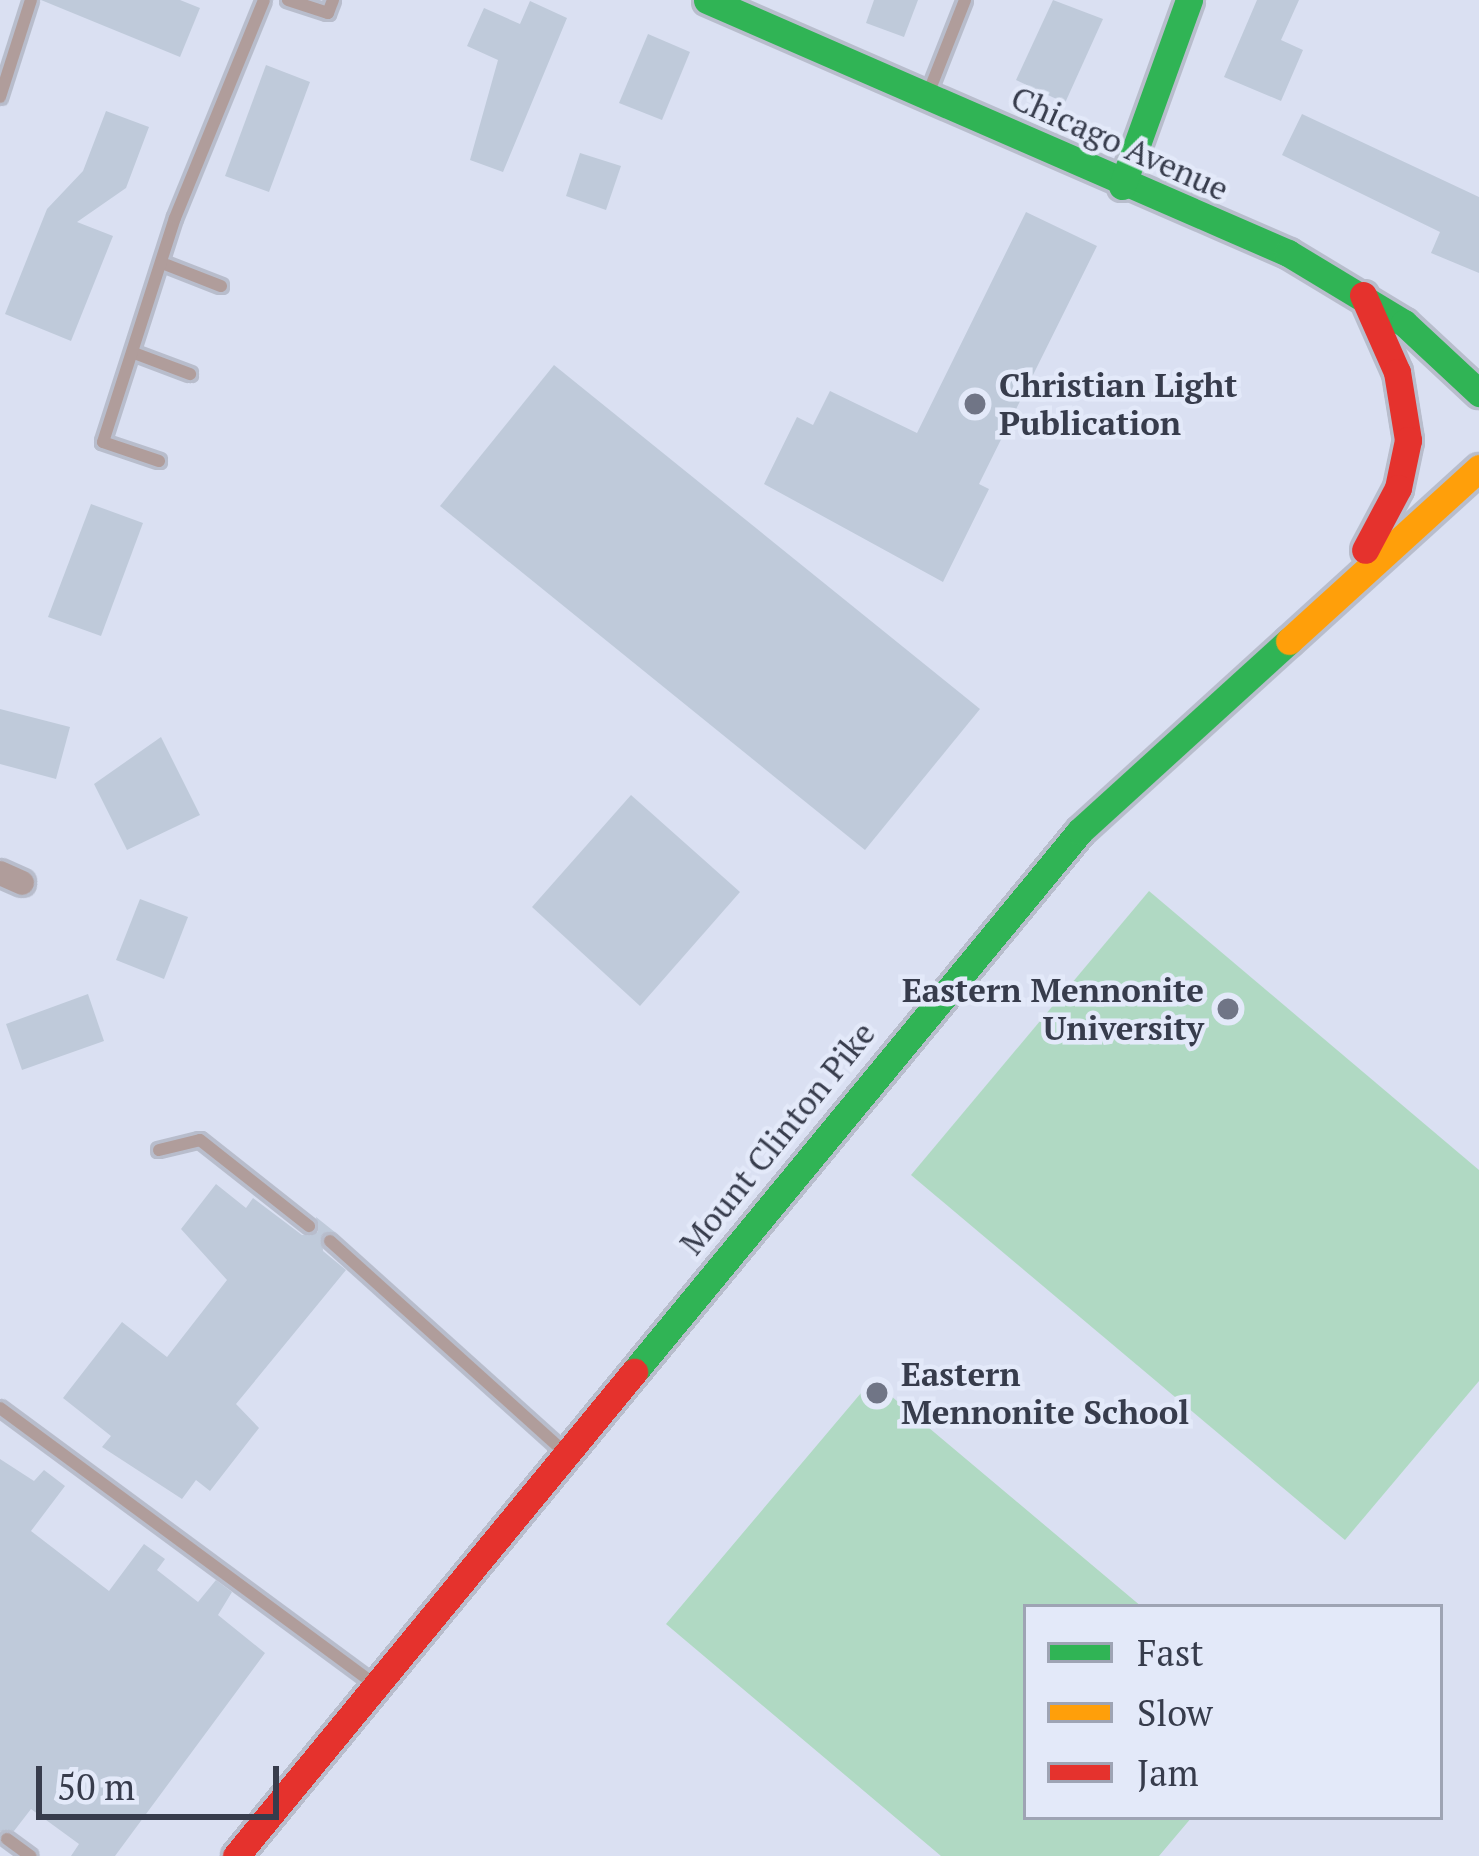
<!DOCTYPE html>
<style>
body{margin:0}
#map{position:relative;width:1479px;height:1856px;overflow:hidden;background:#dae0f2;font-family:"PT Serif",serif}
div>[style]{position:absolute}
.green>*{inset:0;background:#b0d9c3}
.building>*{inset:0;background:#bfcada}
.roads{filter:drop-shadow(3px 0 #b8bdcc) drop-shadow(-3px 0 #b8bdcc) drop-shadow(0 3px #b8bdcc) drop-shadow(0 -3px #b8bdcc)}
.lane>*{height:12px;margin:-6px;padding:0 6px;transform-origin:6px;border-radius:6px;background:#b09d9b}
.street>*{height:24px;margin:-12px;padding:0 12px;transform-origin:12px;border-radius:12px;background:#b09d9b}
.fast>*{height:27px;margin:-13.5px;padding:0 13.5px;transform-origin:13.5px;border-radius:13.5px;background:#30b455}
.slow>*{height:27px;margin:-13.5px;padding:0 13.5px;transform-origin:13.5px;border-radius:13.5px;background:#ff9f0a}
.jam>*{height:27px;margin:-13.5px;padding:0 13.5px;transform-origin:13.5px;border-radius:13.5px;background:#e5322d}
.dots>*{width:33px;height:33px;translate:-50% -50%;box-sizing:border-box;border:6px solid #e3e9f9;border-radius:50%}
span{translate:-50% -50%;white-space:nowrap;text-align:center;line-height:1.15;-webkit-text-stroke:9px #e3e9f9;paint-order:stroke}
.street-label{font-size:33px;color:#373c4c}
.poi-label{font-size:33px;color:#373c4c;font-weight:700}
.left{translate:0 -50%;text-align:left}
.right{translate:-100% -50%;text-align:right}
.legend{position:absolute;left:1023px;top:1604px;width:420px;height:216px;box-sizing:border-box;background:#e3e9f9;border:3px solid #9ea4b4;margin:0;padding:15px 21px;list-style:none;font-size:36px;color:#373c4c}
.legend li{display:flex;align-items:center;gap:24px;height:60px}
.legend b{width:60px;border:3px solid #9ea4b4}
.scale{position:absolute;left:36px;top:1766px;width:243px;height:54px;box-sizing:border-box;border:6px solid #373c4c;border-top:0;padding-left:15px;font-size:36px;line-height:42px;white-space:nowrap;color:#373c4c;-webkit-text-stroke:9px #e3e9f9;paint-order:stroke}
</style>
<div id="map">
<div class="green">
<i style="clip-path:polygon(1149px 891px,1479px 1170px,1479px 1381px,1345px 1540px,911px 1175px)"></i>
<i style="clip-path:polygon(872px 1380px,1142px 1607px,1026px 1607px,1026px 1817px,1192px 1817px,1159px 1856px,941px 1856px,666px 1624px)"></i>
</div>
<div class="building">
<i style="clip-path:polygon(41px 0,180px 0,200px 8px,180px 57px)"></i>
<i style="clip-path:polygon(874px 0,918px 0,904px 37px,866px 23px)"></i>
<i style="clip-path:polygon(1053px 0,1103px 19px,1065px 103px,1016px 80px)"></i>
<i style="clip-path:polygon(1257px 0,1299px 0,1281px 40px,1303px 50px,1281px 101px,1224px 77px)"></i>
<i style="clip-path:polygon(530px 1px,567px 18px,503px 172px,470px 160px,498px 60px,467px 46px,484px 8px,520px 24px)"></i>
<i style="clip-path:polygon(648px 34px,690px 52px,662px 120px,619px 103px)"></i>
<i style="clip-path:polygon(266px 65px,310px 82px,269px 192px,225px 176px)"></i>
<i style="clip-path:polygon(106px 111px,149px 127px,126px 188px,77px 222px,113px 236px,71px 341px,5px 314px,47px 209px,83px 171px)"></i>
<i style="clip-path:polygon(1302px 114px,1479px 197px,1479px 273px,1431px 253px,1440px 232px,1282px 155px)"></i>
<i style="clip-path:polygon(580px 153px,621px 166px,606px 210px,566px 196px)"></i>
<i style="clip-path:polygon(1026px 212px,1097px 246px,979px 484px,989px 489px,943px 582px,764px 484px,797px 417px,813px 425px,830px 391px,917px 433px)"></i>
<i style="clip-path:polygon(554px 365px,980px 709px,865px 850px,440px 506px)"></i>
<i style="clip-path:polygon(91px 504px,143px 523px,101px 636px,48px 617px)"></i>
<i style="clip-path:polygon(0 709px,70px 727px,56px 779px,0 764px)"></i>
<i style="clip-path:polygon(161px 737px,200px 815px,127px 850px,94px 784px)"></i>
<i style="clip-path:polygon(631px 795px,740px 892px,640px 1006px,532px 907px)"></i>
<i style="clip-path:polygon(140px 899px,188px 917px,164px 979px,116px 960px)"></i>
<i style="clip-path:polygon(88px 994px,104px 1041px,22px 1070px,6px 1024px)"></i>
<i style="clip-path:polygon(216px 1184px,246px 1208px,253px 1198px,302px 1235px,318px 1232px,316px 1217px,336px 1233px,322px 1235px,323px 1251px,346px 1270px,236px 1404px,259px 1428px,210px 1491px,196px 1480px,182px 1499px,102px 1447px,111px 1436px,63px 1398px,122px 1322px,167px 1357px,227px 1280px,181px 1229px)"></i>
<i style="clip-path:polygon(0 1459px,34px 1481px,44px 1470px,65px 1486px,31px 1531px,109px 1591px,144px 1544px,165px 1559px,157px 1570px,198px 1602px,216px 1580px,232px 1592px,218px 1615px,265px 1653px,115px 1856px,71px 1856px,79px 1844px,31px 1809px,14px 1831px,0 1831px)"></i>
</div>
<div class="roads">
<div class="lane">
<i style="left:288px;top:0;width:42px;rotate:18deg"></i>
<i style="left:328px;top:13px;width:14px;rotate:-69deg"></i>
<i style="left:928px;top:94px;width:101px;rotate:-68.5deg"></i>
<i style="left:0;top:97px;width:102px;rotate:-72.3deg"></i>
<i style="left:167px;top:265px;width:58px;rotate:21.3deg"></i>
<i style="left:134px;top:353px;width:60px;rotate:20.6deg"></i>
<i style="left:159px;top:461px;width:59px;rotate:-161.3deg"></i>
<i style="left:103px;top:442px;width:235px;rotate:-72.2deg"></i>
<i style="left:175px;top:218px;width:235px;rotate:-67.8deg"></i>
<i style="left:159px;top:1150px;width:42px;rotate:-13.7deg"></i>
<i style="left:200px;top:1140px;width:139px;rotate:38.3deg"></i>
<i style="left:330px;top:1241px;width:315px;rotate:42deg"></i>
<i style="left:0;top:1408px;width:462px;rotate:36.4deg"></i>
<i style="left:7px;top:1839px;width:29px;rotate:36deg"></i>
</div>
<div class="street">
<i style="left:0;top:873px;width:24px;rotate:24deg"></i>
</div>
<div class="fast">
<i style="left:707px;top:0;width:634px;rotate:23.53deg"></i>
<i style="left:1288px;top:253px;width:135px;rotate:31.1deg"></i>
<i style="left:1404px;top:323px;width:103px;rotate:43deg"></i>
<i style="left:1122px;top:186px;width:198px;rotate:-70.2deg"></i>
<i style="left:634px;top:1372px;width:701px;rotate:-50.5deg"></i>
<i style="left:1080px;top:831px;width:282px;rotate:-42.3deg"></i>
</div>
<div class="slow">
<i style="left:1289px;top:641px;width:257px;rotate:-42.3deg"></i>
</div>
<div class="jam">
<i style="left:1363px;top:295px;width:84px;rotate:66.2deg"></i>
<i style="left:1397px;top:372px;width:69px;rotate:80.8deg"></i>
<i style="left:1408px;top:440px;width:49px;rotate:101.8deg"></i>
<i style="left:1398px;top:488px;width:70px;rotate:118deg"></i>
<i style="left:236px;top:1856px;width:627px;rotate:-50.57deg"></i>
</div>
</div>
<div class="dots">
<i style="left:975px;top:404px;background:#707586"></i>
<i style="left:1228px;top:1009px;background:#707586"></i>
<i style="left:877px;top:1393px;background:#707586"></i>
</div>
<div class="street-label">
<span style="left:1120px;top:143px;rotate:24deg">Chicago Avenue</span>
<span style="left:777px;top:1138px;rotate:-51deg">Mount Clinton Pike</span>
</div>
<div class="poi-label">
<span class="left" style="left:999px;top:404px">Christian Light<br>Publication</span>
<span class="right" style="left:1204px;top:1009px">Eastern Mennonite<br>University</span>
<span class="left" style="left:901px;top:1393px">Eastern<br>Mennonite School</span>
</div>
<ul class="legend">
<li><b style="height:15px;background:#30b455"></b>Fast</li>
<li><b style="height:15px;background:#ff9f0a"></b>Slow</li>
<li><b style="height:15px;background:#e5322d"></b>Jam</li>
</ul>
<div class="scale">50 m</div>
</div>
